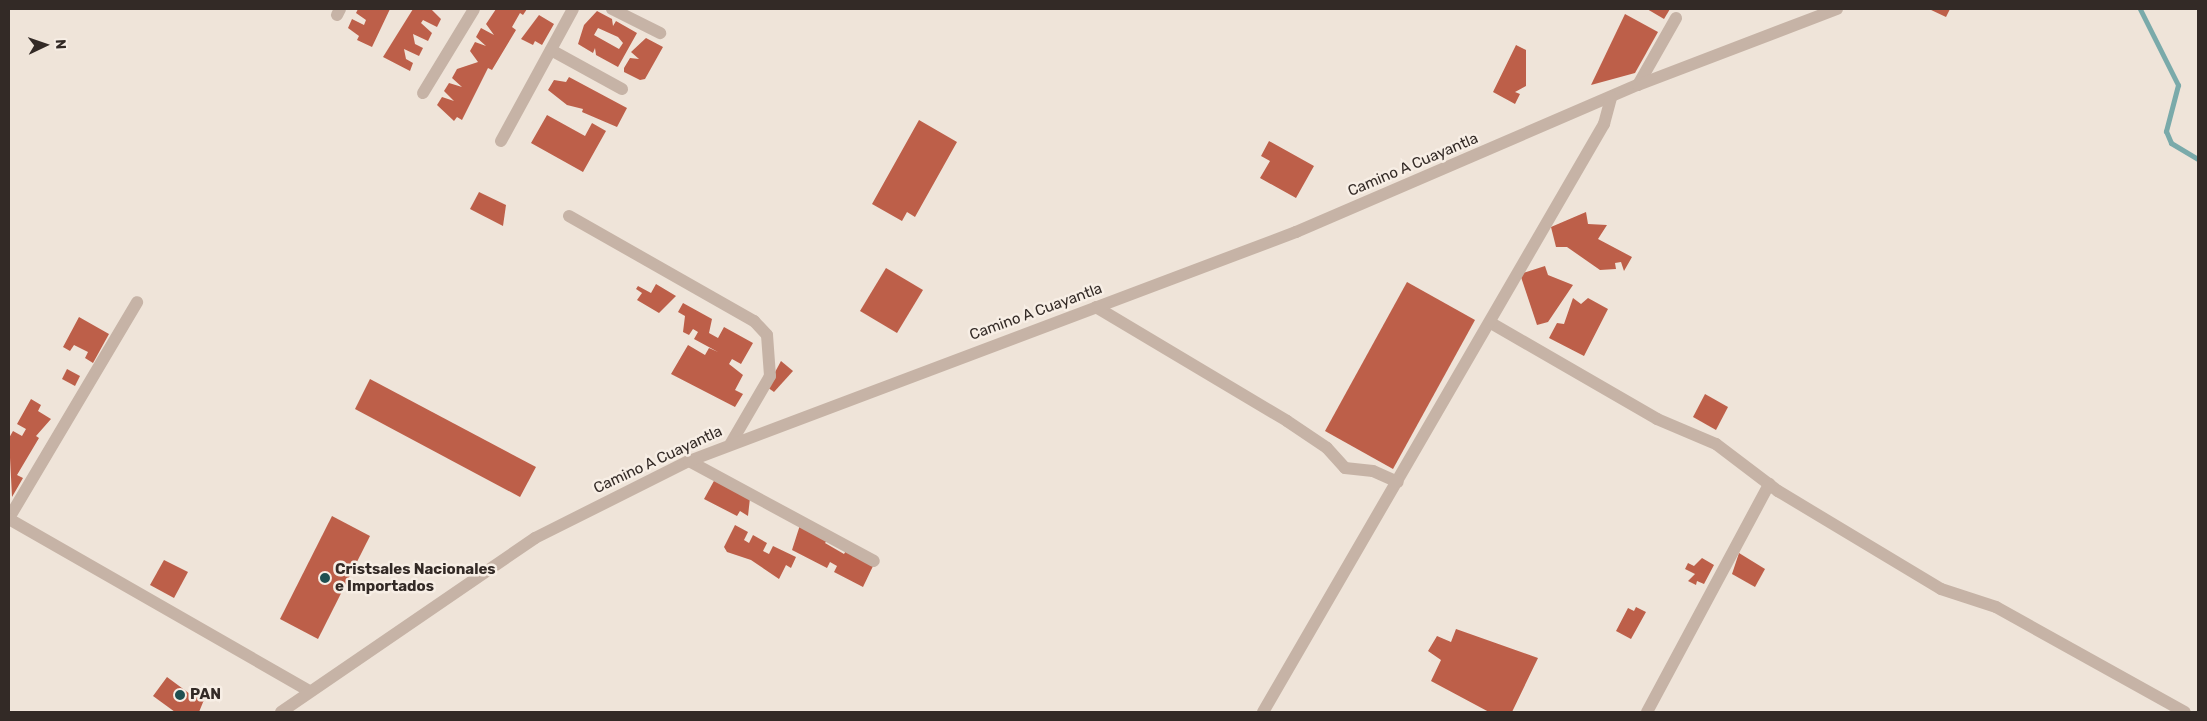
<!DOCTYPE html>
<style>
body{margin:0}
#map{position:relative;width:2207px;height:721px;overflow:hidden;background:#efe4d9;font-family:Rubik,sans-serif}
div>[style]{position:absolute}
.stream>*{height:5px;margin:-2.5px;padding:0 2.5px;transform-origin:2.5px;border-radius:2.5px;background:#7aaaaa}
.building>*{inset:0;background:#bd5f49}
.street>*{height:12px;margin:-6px;padding:0 6px;transform-origin:6px;border-radius:6px;background:#c6b3a6}
.dots>*{width:14px;height:14px;translate:-50% -50%;box-sizing:border-box;border:2px solid #f7eee5;border-radius:50%}
span{translate:-50% -50%;white-space:nowrap;text-align:center;line-height:1.15;-webkit-text-stroke:5px #f7eee5;paint-order:stroke}
.street-label{font-size:15px;color:#332a26}
.poi-label{font-size:15px;color:#332a26;font-weight:700}
.left{translate:0 -50%;text-align:left}
.frame{position:absolute;inset:0;border:10px solid #332a26;pointer-events:none}
.north{position:absolute;left:20px;top:20px;width:50px;height:50px;-webkit-text-stroke:4px #f7eee5;paint-order:stroke;rotate:87deg;font-size:14px;font-weight:700;line-height:20px;text-align:center;color:#332a26}
.north::after{content:'';display:block;margin:auto;width:18px;height:22px;background:#332a26;clip-path:polygon(50% 0,100% 100%,50% 72%,0 100%)}
</style>
<div id="map">
<div class="stream">
<i style="left:2140px;top:9px;width:85px;rotate:63.4deg"></i>
<i style="left:2178px;top:85px;width:48px;rotate:104.6deg"></i>
<i style="left:2166px;top:131px;width:13px;rotate:67deg"></i>
<i style="left:2171px;top:143px;width:31px;rotate:31deg"></i>
</div>
<div class="building">
<i style="clip-path:polygon(358px 9px,390px 9px,372px 47px,357px 40px,359px 36px,348px 28px,352px 19px,364px 25px,366px 20px,356px 13px)"></i>
<i style="clip-path:polygon(413px 9px,431px 9px,441px 19px,437px 27px,423px 20px,421px 23px,432px 33px,428px 41px,413px 34px,415px 44px,423px 48px,419px 56px,404px 49px,406px 59px,413px 63px,410px 71px,383px 57px)"></i>
<i style="clip-path:polygon(496px 9px,527px 9px,523px 15px,520px 13px,512px 27px,516px 30px,492px 70px,488px 68px,462px 120px,457px 117px,454px 121px,437px 105px,442px 97px,454px 101px,444px 91px,449px 83px,462px 87px,452px 78px,457px 69px,478px 62px,470px 51px,475px 42px,486px 46px,476px 37px,481px 28px,494px 35px,486px 24px)"></i>
<i style="clip-path:polygon(1647px 9px,1670px 9px,1664px 19px)"></i>
<i style="clip-path:polygon(1929px 9px,1950px 9px,1946px 17px)"></i>
<i style="clip-path:polygon(evenodd,597px 11px,612px 19px,613px 26px,616px 21px,637px 33px,618px 67px,596px 55px,595px 48px,593px 53px,578px 44px,584px 25px,597px 11px,598px 28px,618px 37px,623px 43px,619px 49px,594px 35px,598px 28px)"></i>
<i style="clip-path:polygon(1625px 14px,1658px 32px,1635px 73px,1591px 85px)"></i>
<i style="clip-path:polygon(539px 15px,554px 24px,542px 45px,535px 41px,533px 45px,521px 39px)"></i>
<i style="clip-path:polygon(646px 38px,663px 47px,645px 79px,640px 80px,624px 72px,624px 68px,630px 58px,639px 59px,631px 52px)"></i>
<i style="clip-path:polygon(1516px 45px,1526px 50px,1526px 86px,1515px 92px,1520px 94px,1515px 104px,1493px 92px)"></i>
<i style="clip-path:polygon(569px 77px,627px 108px,617px 127px,582px 112px,583px 109px,567px 105px,548px 90px,554px 80px,566px 82px)"></i>
<i style="clip-path:polygon(547px 115px,585px 136px,592px 123px,606px 131px,583px 172px,531px 143px)"></i>
<i style="clip-path:polygon(919px 120px,957px 142px,915px 217px,907px 212px,902px 221px,872px 204px)"></i>
<i style="clip-path:polygon(1269px 141px,1314px 166px,1296px 198px,1260px 178px,1270px 161px,1261px 156px)"></i>
<i style="clip-path:polygon(479px 192px,506px 205px,503px 226px,470px 209px)"></i>
<i style="clip-path:polygon(1586px 212px,1588px 224px,1607px 225px,1598px 239px,1632px 257px,1624px 271px,1621px 262px,1615px 263px,1616px 269px,1600px 270px,1567px 247px,1556px 247px,1551px 227px)"></i>
<i style="clip-path:polygon(1545px 266px,1548px 275px,1573px 285px,1548px 322px,1537px 325px,1520px 274px)"></i>
<i style="clip-path:polygon(886px 268px,923px 290px,897px 333px,860px 311px)"></i>
<i style="clip-path:polygon(1407px 282px,1475px 320px,1393px 469px,1325px 431px)"></i>
<i style="clip-path:polygon(656px 284px,676px 296px,659px 313px,637px 300px,642px 293px,636px 289px,638px 286px,651px 293px)"></i>
<i style="clip-path:polygon(1573px 298px,1581px 304px,1588px 298px,1608px 309px,1584px 356px,1549px 338px,1557px 323px,1564px 324px)"></i>
<i style="clip-path:polygon(683px 303px,712px 319px,709px 333px,718px 338px,724px 327px,753px 343px,741px 364px,732px 359px,729px 364px,743px 375px,735px 390px,743px 394px,735px 407px,671px 374px,688px 345px,705px 355px,709px 348px,718px 352px,694px 339px,698px 332px,693px 329px,689px 335px,683px 332px,685px 316px,678px 312px)"></i>
<i style="clip-path:polygon(79px 317px,109px 334px,93px 363px,85px 358px,88px 352px,74px 345px,70px 351px,63px 347px)"></i>
<i style="clip-path:polygon(781px 361px,793px 371px,774px 392px,767px 387px)"></i>
<i style="clip-path:polygon(67px 369px,80px 376px,75px 386px,62px 379px)"></i>
<i style="clip-path:polygon(370px 379px,536px 467px,520px 497px,355px 409px)"></i>
<i style="clip-path:polygon(1705px 394px,1728px 407px,1716px 430px,1693px 417px)"></i>
<i style="clip-path:polygon(31px 399px,41px 405px,38px 411px,51px 419px,36px 436px,39px 438px,17px 475px,23px 478px,12px 497px,9px 438px,13px 431px,22px 436px,26px 429px,17px 424px)"></i>
<i style="clip-path:polygon(715px 479px,750px 498px,748px 516px,740px 511px,737px 516px,704px 499px)"></i>
<i style="clip-path:polygon(332px 516px,370px 536px,318px 639px,280px 619px)"></i>
<i style="clip-path:polygon(735px 525px,748px 532px,744px 540px,749px 543px,753px 535px,767px 543px,763px 551px,769px 554px,773px 546px,796px 557px,791px 568px,786px 565px,779px 579px,751px 560px,727px 552px,724px 547px)"></i>
<i style="clip-path:polygon(800px 525px,828px 539px,825px 543px,844px 554px,847px 549px,874px 564px,863px 587px,834px 572px,837px 566px,830px 562px,827px 568px,792px 550px)"></i>
<i style="clip-path:polygon(1739px 553px,1765px 569px,1755px 587px,1732px 574px)"></i>
<i style="clip-path:polygon(1702px 558px,1714px 565px,1704px 584px,1697px 581px,1696px 585px,1688px 581px,1695px 574px,1685px 569px,1688px 563px,1694px 566px)"></i>
<i style="clip-path:polygon(164px 560px,188px 572px,174px 598px,150px 585px)"></i>
<i style="clip-path:polygon(1636px 607px,1646px 612px,1631px 639px,1616px 631px,1628px 608px,1634px 611px)"></i>
<i style="clip-path:polygon(1456px 629px,1538px 658px,1512px 712px,1489px 712px,1431px 681px,1441px 660px,1428px 651px,1437px 636px,1451px 642px)"></i>
<i style="clip-path:polygon(167px 677px,190px 694px,196px 687px,206px 695px,199px 712px,175px 712px,153px 696px)"></i>
</div>
<div class="street">
<i style="left:612px;top:9px;width:54px;rotate:26.6deg"></i>
<i style="left:337px;top:15px;width:7px;rotate:-63deg"></i>
<i style="left:551px;top:50px;width:81px;rotate:28.8deg"></i>
<i style="left:1638px;top:85px;width:77px;rotate:-60.4deg"></i>
<i style="left:423px;top:93px;width:98px;rotate:-58.7deg"></i>
<i style="left:501px;top:141px;width:150px;rotate:-61.4deg"></i>
<i style="left:569px;top:216px;width:213px;rotate:29.6deg"></i>
<i style="left:754px;top:321px;width:19px;rotate:47deg"></i>
<i style="left:767px;top:335px;width:41px;rotate:85.8deg"></i>
<i style="left:770px;top:376px;width:78px;rotate:120.2deg"></i>
<i style="left:1096px;top:307px;width:222px;rotate:30.8deg"></i>
<i style="left:1287px;top:421px;width:48px;rotate:34deg"></i>
<i style="left:1327px;top:448px;width:27px;rotate:48deg"></i>
<i style="left:1345px;top:468px;width:28px;rotate:6deg"></i>
<i style="left:1373px;top:471px;width:27px;rotate:24deg"></i>
<i style="left:1491px;top:323px;width:192px;rotate:30deg"></i>
<i style="left:1657px;top:419px;width:64px;rotate:23deg"></i>
<i style="left:1716px;top:444px;width:78px;rotate:37.2deg"></i>
<i style="left:1778px;top:491px;width:190px;rotate:31deg"></i>
<i style="left:1941px;top:589px;width:58px;rotate:18.1deg"></i>
<i style="left:1996px;top:607px;width:216px;rotate:29.1deg"></i>
<i style="left:689px;top:461px;width:210px;rotate:28.4deg"></i>
<i style="left:9px;top:518px;width:251px;rotate:-59.3deg"></i>
<i style="left:9px;top:519px;width:346px;rotate:29.8deg"></i>
<i style="left:281px;top:712px;width:308px;rotate:-34.4deg"></i>
<i style="left:535px;top:538px;width:172px;rotate:-26.6deg"></i>
<i style="left:689px;top:461px;width:649px;rotate:-20.67deg"></i>
<i style="left:1296px;top:232px;width:372px;rotate:-23.3deg"></i>
<i style="left:1638px;top:85px;width:213px;rotate:-20.9deg"></i>
<i style="left:1263px;top:712px;width:680px;rotate:-59.89deg"></i>
<i style="left:1604px;top:124px;width:28px;rotate:-75deg"></i>
<i style="left:1647px;top:712px;width:259px;rotate:-61.8deg"></i>
</div>
<div class="dots">
<i style="left:325px;top:578px;background:#1f5051"></i>
<i style="left:180px;top:695px;background:#1f5051"></i>
</div>
<div class="street-label">
<span style="left:1413px;top:165px;rotate:-23deg">Camino A Cuayantla</span>
<span style="left:1036px;top:312px;rotate:-20deg">Camino A Cuayantla</span>
<span style="left:658px;top:460px;rotate:-25deg">Camino A Cuayantla</span>
</div>
<div class="poi-label">
<span class="left" style="left:335px;top:578px">Cristsales Nacionales<br>e Importados</span>
<span class="left" style="left:190px;top:695px">PAN</span>
</div>
<div class="frame"></div>
<div class="north">N</div>
</div>
